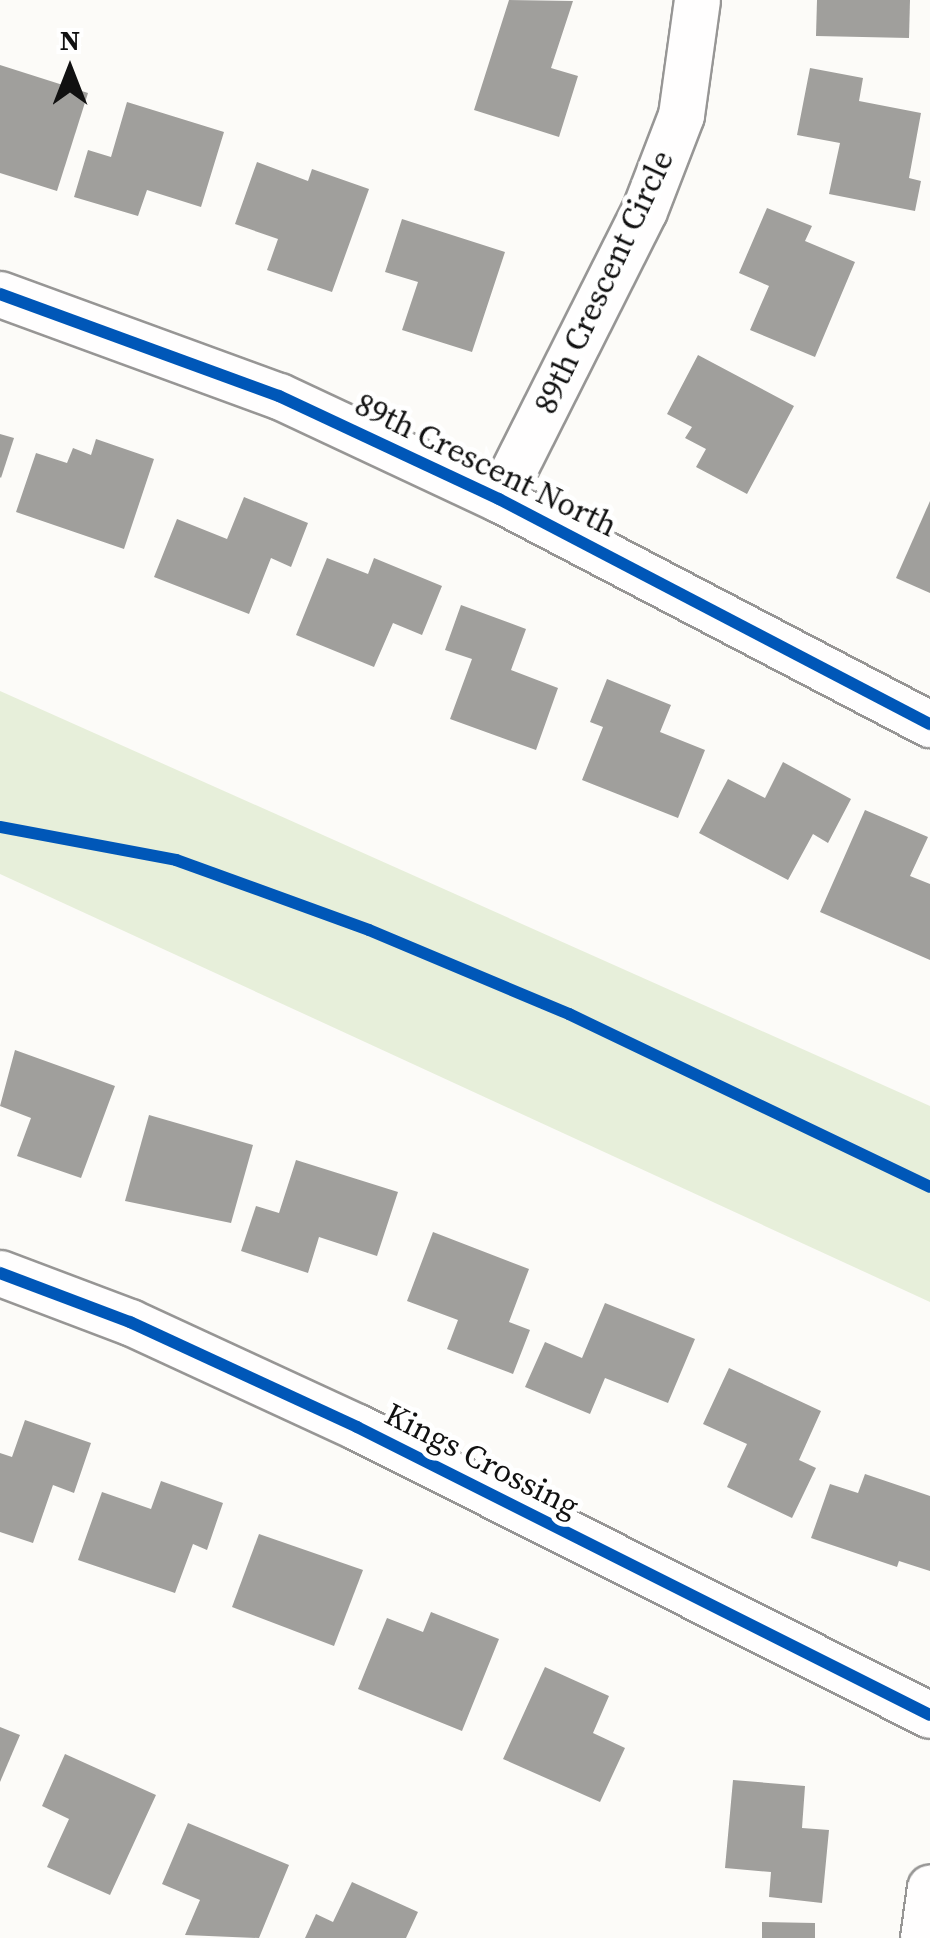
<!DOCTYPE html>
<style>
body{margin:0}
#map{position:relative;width:930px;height:1938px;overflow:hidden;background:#fcfbf8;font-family:"Source Serif 4",serif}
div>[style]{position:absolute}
.green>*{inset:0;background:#e7efda}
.building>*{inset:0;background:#a09f9c}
.roads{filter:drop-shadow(2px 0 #979695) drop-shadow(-2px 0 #979695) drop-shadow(0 2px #979695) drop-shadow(0 -2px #979695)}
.minor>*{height:45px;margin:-22.5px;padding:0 22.5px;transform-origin:22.5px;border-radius:22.5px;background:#fffefe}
.cycleway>*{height:12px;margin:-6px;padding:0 6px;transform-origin:6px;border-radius:6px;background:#0057b8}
span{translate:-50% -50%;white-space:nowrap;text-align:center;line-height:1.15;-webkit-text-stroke:10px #fff;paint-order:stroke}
.street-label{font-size:32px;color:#111}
.north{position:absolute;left:20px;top:20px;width:100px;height:100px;-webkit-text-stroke:8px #fff;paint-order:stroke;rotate:0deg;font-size:28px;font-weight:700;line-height:40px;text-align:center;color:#111}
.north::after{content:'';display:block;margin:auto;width:35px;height:45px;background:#111;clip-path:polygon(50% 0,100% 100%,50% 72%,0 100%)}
</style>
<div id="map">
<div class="green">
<i style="clip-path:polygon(0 691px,930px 1106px,930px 1302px,0 874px)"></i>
</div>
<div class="building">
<i style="clip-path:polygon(509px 0,573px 1px,551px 68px,578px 76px,559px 137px,474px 110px)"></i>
<i style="clip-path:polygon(817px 0,910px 0,909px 38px,816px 36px)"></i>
<i style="clip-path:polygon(0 65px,88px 93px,57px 191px,0 173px)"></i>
<i style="clip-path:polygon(810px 68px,863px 78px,859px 101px,921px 113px,909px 178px,921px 181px,915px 211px,829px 194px,840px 143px,797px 135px)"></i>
<i style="clip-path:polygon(127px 102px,224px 132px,201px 207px,147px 190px,138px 216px,74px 197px,88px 150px,111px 157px)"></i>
<i style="clip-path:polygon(257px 162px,308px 181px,312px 169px,369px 189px,332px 292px,267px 270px,278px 239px,235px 224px)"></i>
<i style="clip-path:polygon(767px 208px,812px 226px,805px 241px,855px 262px,815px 357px,750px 330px,769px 286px,739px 273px)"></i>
<i style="clip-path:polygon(402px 219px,505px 252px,472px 352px,402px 330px,418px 282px,385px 272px)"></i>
<i style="clip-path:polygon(698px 355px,794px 406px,747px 494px,696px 467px,706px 449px,685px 438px,692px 427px,667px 414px)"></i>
<i style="clip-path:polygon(0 434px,14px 438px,1px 478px,0 477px)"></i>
<i style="clip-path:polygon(96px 439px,154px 459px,124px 549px,16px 512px,36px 453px,67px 463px,73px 448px,91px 455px)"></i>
<i style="clip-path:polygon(244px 497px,308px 523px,291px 567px,271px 558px,249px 614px,154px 577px,177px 519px,227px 539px)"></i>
<i style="clip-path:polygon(930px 501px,930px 593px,896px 578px)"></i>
<i style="clip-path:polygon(327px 558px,368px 574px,374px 558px,442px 586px,422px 635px,393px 623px,374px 667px,296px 635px)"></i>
<i style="clip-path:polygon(461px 605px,526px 629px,511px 670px,558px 688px,536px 750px,450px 719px,472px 659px,445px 650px)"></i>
<i style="clip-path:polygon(607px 679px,671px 705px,660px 732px,705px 750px,678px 818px,582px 780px,603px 727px,590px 722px)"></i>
<i style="clip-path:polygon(783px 762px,851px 799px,828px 843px,813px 834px,788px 880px,699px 833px,728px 779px,765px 798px)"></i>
<i style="clip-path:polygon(865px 810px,928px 837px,910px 876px,930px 884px,930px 960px,820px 912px)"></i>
<i style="clip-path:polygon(15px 1050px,115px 1086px,81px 1178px,17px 1156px,31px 1118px,0 1106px)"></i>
<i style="clip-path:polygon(149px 1115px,253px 1145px,231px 1223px,125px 1201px)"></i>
<i style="clip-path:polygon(296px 1160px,398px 1192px,377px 1256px,319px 1237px,308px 1273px,241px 1251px,256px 1206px,279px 1213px)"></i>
<i style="clip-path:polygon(433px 1232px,529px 1269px,509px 1322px,530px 1330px,513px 1374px,447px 1349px,458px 1320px,407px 1301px)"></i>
<i style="clip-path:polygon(605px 1303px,695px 1339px,668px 1403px,605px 1378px,590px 1414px,525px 1387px,545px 1342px,582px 1358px)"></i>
<i style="clip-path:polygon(729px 1368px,821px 1411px,799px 1460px,816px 1468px,792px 1518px,727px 1487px,747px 1444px,703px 1424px)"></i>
<i style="clip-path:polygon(25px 1420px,91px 1443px,74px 1493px,53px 1485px,33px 1543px,0 1532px,0 1453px,12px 1457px)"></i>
<i style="clip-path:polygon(865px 1474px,930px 1496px,930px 1571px,899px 1561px,897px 1567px,811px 1538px,830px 1484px,858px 1493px)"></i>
<i style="clip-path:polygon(161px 1481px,223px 1503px,207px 1550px,193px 1544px,175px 1593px,78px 1560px,102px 1492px,151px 1509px)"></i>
<i style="clip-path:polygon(259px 1534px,363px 1570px,334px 1646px,232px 1607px)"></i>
<i style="clip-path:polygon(431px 1612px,499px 1639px,462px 1731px,358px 1689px,387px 1618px,423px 1632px)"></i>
<i style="clip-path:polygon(545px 1667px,609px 1696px,593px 1733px,625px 1748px,600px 1802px,503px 1759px)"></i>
<i style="clip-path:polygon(0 1727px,20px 1735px,0 1782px)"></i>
<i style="clip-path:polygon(65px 1754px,156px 1795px,110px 1895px,47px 1867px,69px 1819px,42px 1806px)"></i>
<i style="clip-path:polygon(733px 1780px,805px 1786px,802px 1828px,829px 1830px,822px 1903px,769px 1897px,771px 1872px,725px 1868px)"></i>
<i style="clip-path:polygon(188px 1823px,289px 1865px,259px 1938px,185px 1935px,200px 1900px,162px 1884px)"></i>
<i style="clip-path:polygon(352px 1882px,418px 1912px,406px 1938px,305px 1938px,316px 1914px,333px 1922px)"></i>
<i style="clip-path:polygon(762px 1922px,815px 1923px,815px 1938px,762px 1938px)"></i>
</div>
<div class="roads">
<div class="minor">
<i style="left:0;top:294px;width:297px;rotate:20.1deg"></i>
<i style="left:279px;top:396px;width:243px;rotate:25.1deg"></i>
<i style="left:499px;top:499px;width:486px;rotate:27.6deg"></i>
<i style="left:499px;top:499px;width:322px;rotate:-63.3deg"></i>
<i style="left:644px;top:211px;width:103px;rotate:-68.9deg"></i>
<i style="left:681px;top:115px;width:116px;rotate:-82.1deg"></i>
<i style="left:0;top:1273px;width:139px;rotate:20.7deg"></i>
<i style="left:130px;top:1322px;width:250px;rotate:24.8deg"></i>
<i style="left:357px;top:1427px;width:641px;rotate:26.68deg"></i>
<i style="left:923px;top:1938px;width:51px;rotate:-82.2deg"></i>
</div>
</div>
<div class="cycleway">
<i style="left:0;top:294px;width:297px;rotate:20.1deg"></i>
<i style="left:279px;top:396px;width:243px;rotate:25.1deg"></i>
<i style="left:499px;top:499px;width:486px;rotate:27.6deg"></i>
<i style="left:0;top:827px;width:179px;rotate:10.6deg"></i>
<i style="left:176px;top:860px;width:205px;rotate:19.9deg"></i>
<i style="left:369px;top:930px;width:217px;rotate:22.8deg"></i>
<i style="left:569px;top:1014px;width:400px;rotate:25.6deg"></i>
<i style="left:0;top:1273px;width:139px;rotate:20.7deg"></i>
<i style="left:130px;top:1322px;width:250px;rotate:24.8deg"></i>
<i style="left:357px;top:1427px;width:641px;rotate:26.68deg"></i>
</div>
<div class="street-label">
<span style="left:604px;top:282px;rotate:-65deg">89th Crescent Circle</span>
<span style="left:486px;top:465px;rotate:26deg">89th Crescent North</span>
<span style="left:482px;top:1460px;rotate:27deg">Kings Crossing</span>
</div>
<div class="north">N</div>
</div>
